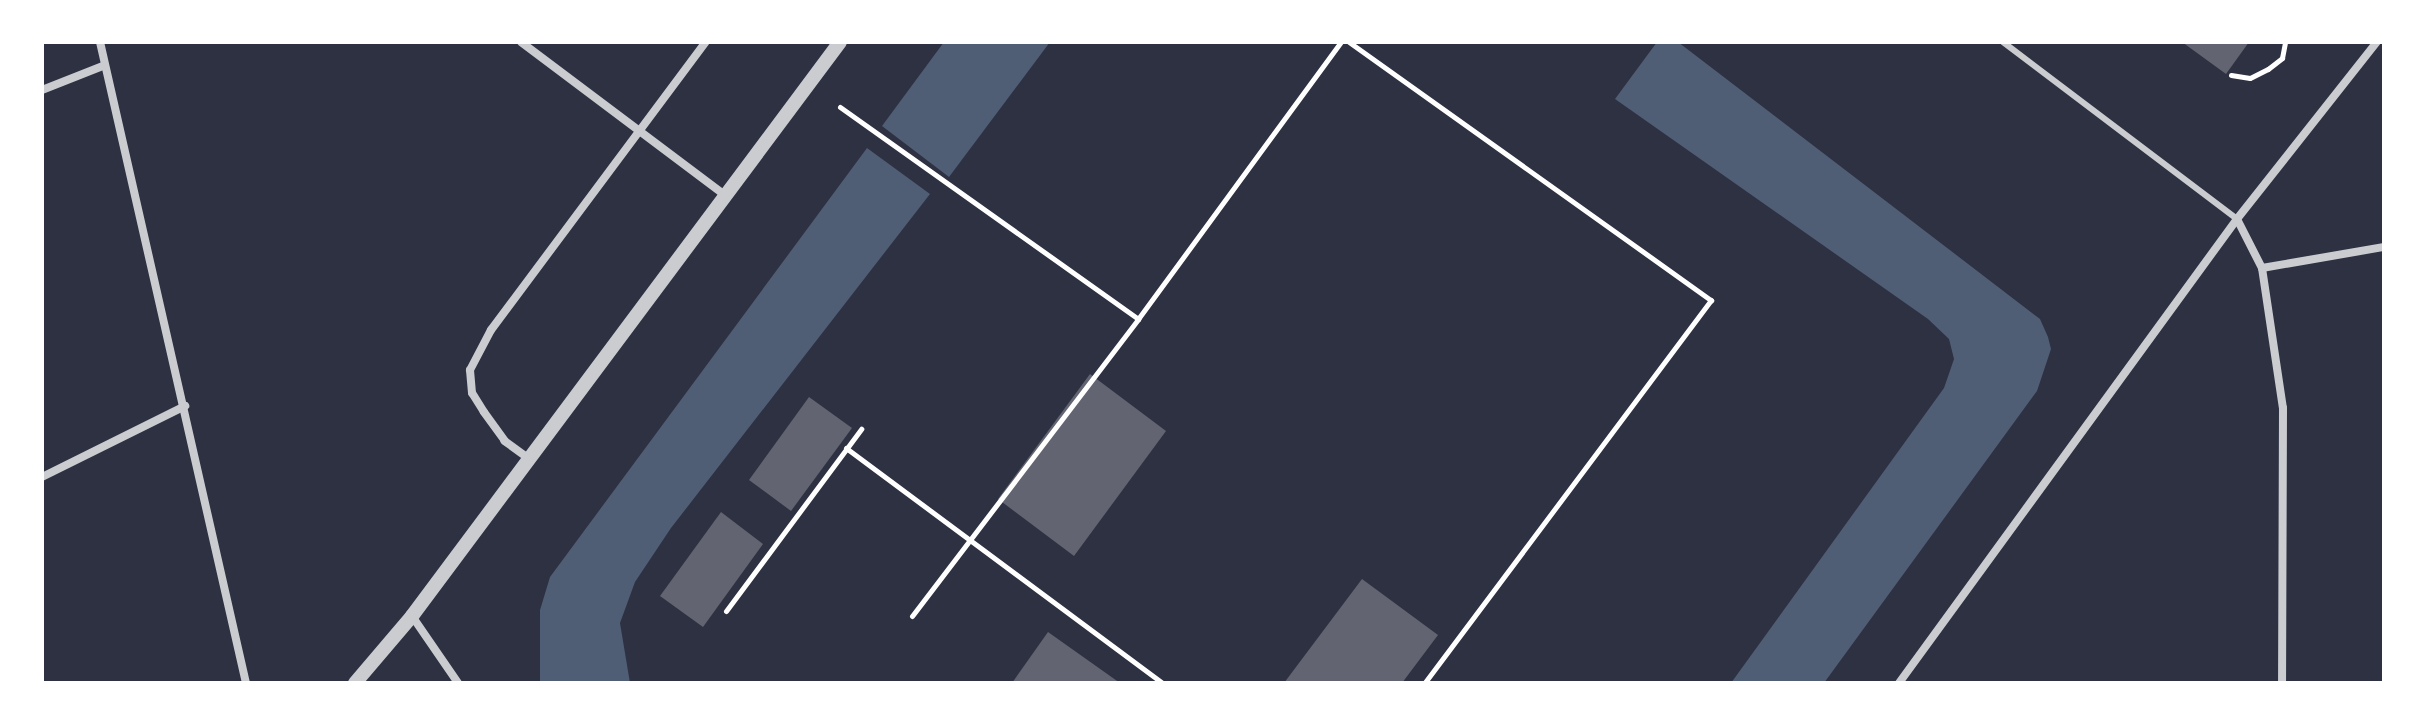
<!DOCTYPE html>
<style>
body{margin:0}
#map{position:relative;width:2426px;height:725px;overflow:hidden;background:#2d3142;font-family:Ubuntu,sans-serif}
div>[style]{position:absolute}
.water>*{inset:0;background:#4f5d75}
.building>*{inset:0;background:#626471}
.path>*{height:5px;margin:-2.5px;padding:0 2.5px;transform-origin:2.5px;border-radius:2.5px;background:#fff}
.service>*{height:6px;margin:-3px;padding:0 3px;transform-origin:3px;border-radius:3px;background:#caccd0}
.minor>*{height:8px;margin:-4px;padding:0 4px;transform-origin:4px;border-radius:4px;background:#caccd0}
.tertiary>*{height:14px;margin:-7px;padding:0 7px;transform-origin:7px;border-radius:7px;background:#caccd0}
span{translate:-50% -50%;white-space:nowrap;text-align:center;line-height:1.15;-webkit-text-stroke:8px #fff;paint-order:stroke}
.frame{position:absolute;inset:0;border:44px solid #fff;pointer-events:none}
</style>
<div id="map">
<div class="water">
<i style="clip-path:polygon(944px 42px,1050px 42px,949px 177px,882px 126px)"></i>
<i style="clip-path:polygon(1657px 42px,1678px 42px,2040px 319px,2048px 337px,2051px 349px,2037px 391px,1824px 683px,1731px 683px,1944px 388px,1954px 359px,1949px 339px,1928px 319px,1615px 99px)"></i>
<i style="clip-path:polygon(867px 148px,930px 194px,671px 528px,635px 582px,620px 623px,630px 683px,540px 683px,540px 610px,550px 577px)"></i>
</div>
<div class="building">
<i style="clip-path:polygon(2182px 42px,2249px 42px,2226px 74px)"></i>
<i style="clip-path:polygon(1090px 374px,1166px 431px,1074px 556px,998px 499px)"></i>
<i style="clip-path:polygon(809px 397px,852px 428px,791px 511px,749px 480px)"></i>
<i style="clip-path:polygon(721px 512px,763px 544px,703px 627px,660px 596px)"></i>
<i style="clip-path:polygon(1362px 579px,1438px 635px,1402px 683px,1284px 683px)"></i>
<i style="clip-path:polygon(1048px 632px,1120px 683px,1012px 683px)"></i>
</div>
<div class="path">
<i style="left:1349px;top:42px;width:445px;rotate:35.5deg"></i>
<i style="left:1711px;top:300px;width:479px;rotate:126.8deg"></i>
<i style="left:2231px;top:75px;width:19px;rotate:9deg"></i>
<i style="left:2250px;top:78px;width:20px;rotate:-27deg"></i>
<i style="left:2268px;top:69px;width:18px;rotate:-38deg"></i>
<i style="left:2282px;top:58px;width:16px;rotate:-79deg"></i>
<i style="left:840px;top:107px;width:366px;rotate:35.4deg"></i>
<i style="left:1138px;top:319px;width:343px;rotate:-53.8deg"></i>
<i style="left:846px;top:448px;width:395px;rotate:36.6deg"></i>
<i style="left:726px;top:611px;width:227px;rotate:-53.4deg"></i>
<i style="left:912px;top:616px;width:373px;rotate:-52.7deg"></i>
</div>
<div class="service">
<i style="left:2003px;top:42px;width:293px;rotate:37.1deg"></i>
</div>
<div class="minor">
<i style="left:100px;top:42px;width:657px;rotate:77.17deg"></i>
<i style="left:521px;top:42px;width:256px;rotate:36.9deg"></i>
<i style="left:42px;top:90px;width:66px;rotate:-21.5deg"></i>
<i style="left:2237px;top:219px;width:55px;rotate:63deg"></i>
<i style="left:2262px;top:268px;width:142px;rotate:81.5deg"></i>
<i style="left:2283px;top:408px;width:275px;rotate:90.2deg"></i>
<i style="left:2262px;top:268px;width:124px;rotate:-9.8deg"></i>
<i style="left:528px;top:458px;width:29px;rotate:-144deg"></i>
<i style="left:505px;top:441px;width:36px;rotate:-126deg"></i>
<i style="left:484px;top:412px;width:22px;rotate:-122deg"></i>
<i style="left:472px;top:393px;width:23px;rotate:-95deg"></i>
<i style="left:470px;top:370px;width:45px;rotate:-62.3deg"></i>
<i style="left:491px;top:330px;width:359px;rotate:-53.3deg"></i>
<i style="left:42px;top:477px;width:160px;rotate:-26.4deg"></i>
<i style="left:412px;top:616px;width:81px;rotate:55.5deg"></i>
<i style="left:1899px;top:683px;width:574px;rotate:-53.93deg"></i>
<i style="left:2237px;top:219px;width:226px;rotate:-51.7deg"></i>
</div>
<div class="tertiary">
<i style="left:355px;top:683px;width:88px;rotate:-49.6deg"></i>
<i style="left:412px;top:616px;width:716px;rotate:-53.29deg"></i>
</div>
<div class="frame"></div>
</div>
